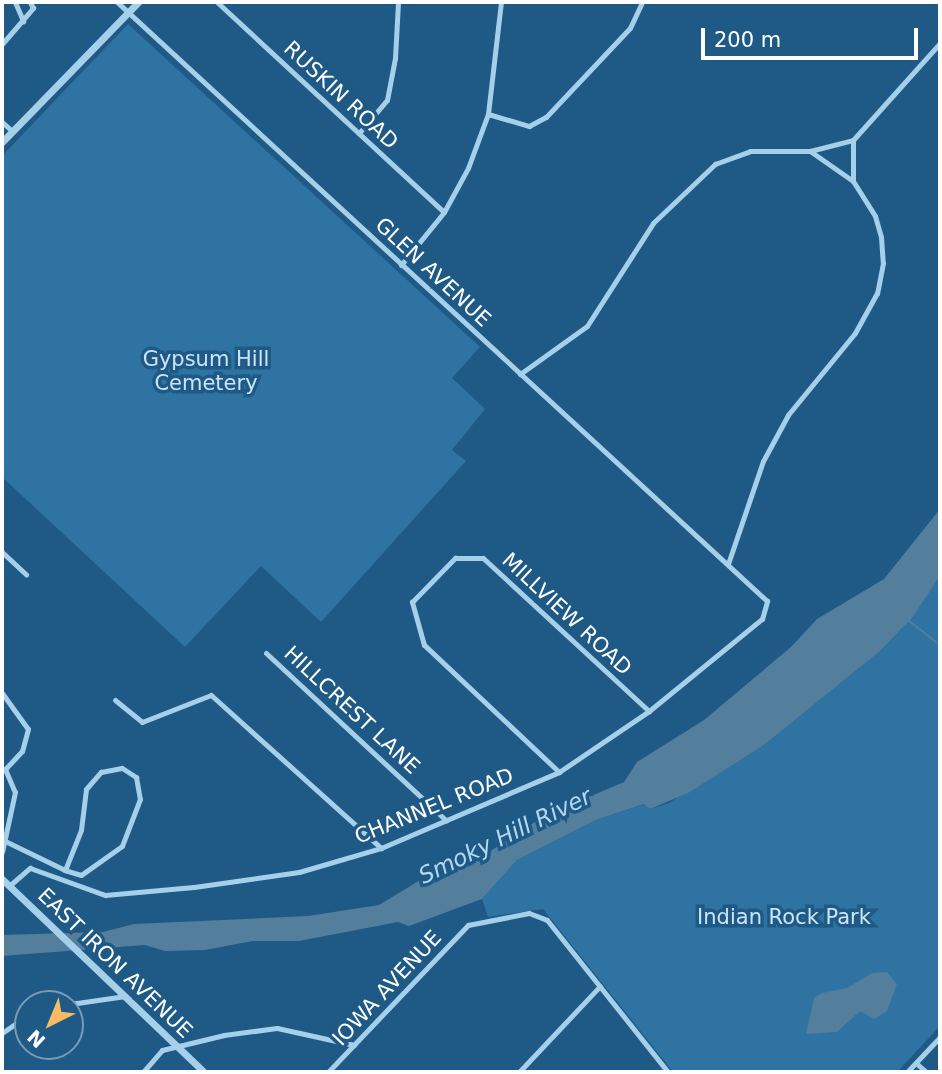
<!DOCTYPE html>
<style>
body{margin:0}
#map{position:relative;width:942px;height:1074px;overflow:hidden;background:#1e5a85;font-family:"DejaVu Sans",sans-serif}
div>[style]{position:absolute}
.green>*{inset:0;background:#2e73a2}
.water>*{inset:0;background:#537e9c}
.stream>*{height:2px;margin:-1px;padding:0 1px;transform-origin:1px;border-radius:1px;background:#537e9c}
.minor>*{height:5px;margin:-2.5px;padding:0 2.5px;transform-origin:2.5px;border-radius:2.5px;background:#a6cfea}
.tertiary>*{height:7px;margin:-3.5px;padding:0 3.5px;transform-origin:3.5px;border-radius:3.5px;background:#a6cfea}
span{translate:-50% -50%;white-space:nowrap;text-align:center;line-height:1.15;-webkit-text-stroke:7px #1e5a85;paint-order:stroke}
.street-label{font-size:21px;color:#fff}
.park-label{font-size:21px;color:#cbe5f8}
.water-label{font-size:23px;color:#b2d8f2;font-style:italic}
.frame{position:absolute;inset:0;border:4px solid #fff;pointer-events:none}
.north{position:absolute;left:14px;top:990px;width:70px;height:70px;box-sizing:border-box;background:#1e5a85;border:2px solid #789cb6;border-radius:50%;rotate:223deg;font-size:19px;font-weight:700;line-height:28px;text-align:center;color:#fff}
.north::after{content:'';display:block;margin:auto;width:24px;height:32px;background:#f9ba65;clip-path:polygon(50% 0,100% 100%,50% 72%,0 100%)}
.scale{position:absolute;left:701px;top:28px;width:217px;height:32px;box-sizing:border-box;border:4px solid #fff;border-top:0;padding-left:9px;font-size:21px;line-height:24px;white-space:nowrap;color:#fff;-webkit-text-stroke:5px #1e5a85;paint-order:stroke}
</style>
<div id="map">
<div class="green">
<i style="clip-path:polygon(128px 24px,480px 347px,452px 378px,485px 409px,452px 450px,466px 461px,321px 622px,261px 566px,185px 647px,2px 477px,2px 156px)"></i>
<i style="clip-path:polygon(940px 576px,940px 1026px,897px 1072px,673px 1072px,543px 909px,488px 917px,482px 899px,517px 860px,596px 820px,645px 804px,650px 809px,669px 803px,764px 745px,879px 652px,913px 617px)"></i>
</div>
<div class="water">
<i style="clip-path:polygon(940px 509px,940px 576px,913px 617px,879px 652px,764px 745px,688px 793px,650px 809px,644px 804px,596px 820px,517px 860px,482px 899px,409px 926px,398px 922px,299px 941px,253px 941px,205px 950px,165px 951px,145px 945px,2px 956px,2px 935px,103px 932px,134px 924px,308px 916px,379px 905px,422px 879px,480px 858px,544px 816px,624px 782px,637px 762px,704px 720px,791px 647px,817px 619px,884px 579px)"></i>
<i style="clip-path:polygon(887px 972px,897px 984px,887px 1011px,874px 1019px,860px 1011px,837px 1032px,806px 1034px,814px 998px,822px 993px,847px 988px,872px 973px)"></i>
</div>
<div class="stream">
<i style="left:909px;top:621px;width:39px;rotate:38deg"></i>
</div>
<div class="minor">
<i style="left:15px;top:2px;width:21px;rotate:67deg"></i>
<i style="left:217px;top:2px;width:309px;rotate:42.8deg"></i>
<i style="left:2px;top:44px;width:48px;rotate:-49.3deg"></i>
<i style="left:33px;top:8px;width:7px;rotate:-117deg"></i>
<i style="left:488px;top:114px;width:43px;rotate:16.3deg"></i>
<i style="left:529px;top:126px;width:19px;rotate:-28deg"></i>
<i style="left:546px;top:117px;width:122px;rotate:-46.7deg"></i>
<i style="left:630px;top:28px;width:29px;rotate:-65deg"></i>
<i style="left:2px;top:122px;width:13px;rotate:42deg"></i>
<i style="left:359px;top:133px;width:43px;rotate:-49.7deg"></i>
<i style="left:387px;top:100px;width:43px;rotate:-79.2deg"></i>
<i style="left:395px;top:58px;width:56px;rotate:-86.9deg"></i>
<i style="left:853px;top:140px;width:130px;rotate:-48.1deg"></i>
<i style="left:810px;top:151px;width:44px;rotate:-14.3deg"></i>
<i style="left:853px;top:140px;width:41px;rotate:90deg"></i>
<i style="left:401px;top:265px;width:68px;rotate:-50.9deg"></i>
<i style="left:444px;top:212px;width:50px;rotate:-61.4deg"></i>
<i style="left:468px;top:168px;width:58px;rotate:-69.7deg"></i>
<i style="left:488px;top:114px;width:113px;rotate:-83.4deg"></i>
<i style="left:520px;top:374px;width:82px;rotate:-35.6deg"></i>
<i style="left:587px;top:326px;width:122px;rotate:-57.3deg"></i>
<i style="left:653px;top:223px;width:86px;rotate:-43.6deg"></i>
<i style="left:715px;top:164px;width:37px;rotate:-20deg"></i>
<i style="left:750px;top:151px;width:60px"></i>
<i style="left:810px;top:151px;width:52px;rotate:34.9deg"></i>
<i style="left:853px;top:181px;width:41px;rotate:57.8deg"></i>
<i style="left:875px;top:216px;width:22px;rotate:74deg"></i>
<i style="left:881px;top:237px;width:26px;rotate:86deg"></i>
<i style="left:883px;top:263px;width:31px;rotate:101deg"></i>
<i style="left:877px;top:293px;width:46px;rotate:118.8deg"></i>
<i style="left:855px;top:333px;width:106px;rotate:129.3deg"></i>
<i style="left:788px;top:415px;width:52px;rotate:118.5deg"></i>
<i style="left:763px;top:461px;width:109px;rotate:108.8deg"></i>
<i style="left:2px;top:552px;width:33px;rotate:43deg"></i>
<i style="left:266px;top:653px;width:246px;rotate:42.9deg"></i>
<i style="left:2px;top:693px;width:44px;rotate:54.2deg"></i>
<i style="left:28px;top:729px;width:23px;rotate:105deg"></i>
<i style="left:22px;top:751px;width:25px;rotate:133deg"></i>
<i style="left:5px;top:769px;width:25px;rotate:67deg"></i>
<i style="left:15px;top:792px;width:61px;rotate:102.2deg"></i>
<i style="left:115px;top:700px;width:35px;rotate:39deg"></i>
<i style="left:142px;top:722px;width:74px;rotate:-21.4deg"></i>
<i style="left:211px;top:695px;width:229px;rotate:42deg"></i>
<i style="left:122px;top:768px;width:17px;rotate:33deg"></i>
<i style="left:136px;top:777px;width:22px;rotate:80deg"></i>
<i style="left:140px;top:799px;width:50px;rotate:111deg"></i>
<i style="left:122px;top:846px;width:50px;rotate:144.7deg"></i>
<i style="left:81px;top:875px;width:17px;rotate:-163deg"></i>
<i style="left:65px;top:870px;width:43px;rotate:-68.2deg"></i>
<i style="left:81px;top:830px;width:41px;rotate:-83deg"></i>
<i style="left:86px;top:789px;width:23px;rotate:-49deg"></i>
<i style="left:101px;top:772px;width:21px;rotate:-11deg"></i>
<i style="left:559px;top:772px;width:185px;rotate:-136.7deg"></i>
<i style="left:424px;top:645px;width:45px;rotate:-105.6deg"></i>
<i style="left:412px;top:602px;width:62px;rotate:-45.7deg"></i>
<i style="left:455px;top:558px;width:28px"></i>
<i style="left:483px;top:558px;width:226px;rotate:42.7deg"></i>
<i style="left:5px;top:841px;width:67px;rotate:25.8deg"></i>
<i style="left:9px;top:886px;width:28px;rotate:-41deg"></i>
<i style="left:30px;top:868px;width:80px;rotate:19.8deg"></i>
<i style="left:105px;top:895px;width:89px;rotate:-5.1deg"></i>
<i style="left:194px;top:887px;width:106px;rotate:-8.1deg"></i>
<i style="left:299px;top:872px;width:85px;rotate:-16.3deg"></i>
<i style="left:381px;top:848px;width:194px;rotate:-23.1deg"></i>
<i style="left:559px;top:772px;width:109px;rotate:-34.1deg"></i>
<i style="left:649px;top:711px;width:146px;rotate:-39.2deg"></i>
<i style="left:762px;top:619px;width:19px;rotate:-74deg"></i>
<i style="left:767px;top:601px;width:884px;rotate:-137.34deg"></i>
<i style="left:70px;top:1004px;width:56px;rotate:-8.3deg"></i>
<i style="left:2px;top:1033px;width:32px;rotate:-35deg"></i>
<i style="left:916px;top:1063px;width:13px;rotate:42deg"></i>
<i style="left:143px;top:1072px;width:29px;rotate:-49deg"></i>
<i style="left:162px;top:1050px;width:64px;rotate:-13.6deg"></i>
<i style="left:224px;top:1035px;width:53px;rotate:-7.5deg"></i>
<i style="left:277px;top:1028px;width:79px;rotate:12.4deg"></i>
<i style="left:328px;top:1072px;width:203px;rotate:-46.4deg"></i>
<i style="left:468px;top:925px;width:62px;rotate:-11.1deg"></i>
<i style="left:529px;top:913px;width:19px;rotate:21deg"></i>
<i style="left:547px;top:920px;width:194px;rotate:51.5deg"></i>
<i style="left:519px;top:1072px;width:118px;rotate:-46.7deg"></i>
<i style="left:907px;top:1072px;width:48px;rotate:-46.7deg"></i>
</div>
<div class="tertiary">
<i style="left:2px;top:142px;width:195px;rotate:-45.8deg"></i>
<i style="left:2px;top:879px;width:279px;rotate:43.7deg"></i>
</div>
<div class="street-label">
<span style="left:341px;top:95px;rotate:43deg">RUSKIN ROAD</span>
<span style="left:433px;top:272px;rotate:43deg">GLEN AVENUE</span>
<span style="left:567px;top:614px;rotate:43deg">MILLVIEW ROAD</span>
<span style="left:352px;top:710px;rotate:43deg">HILLCREST LANE</span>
<span style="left:434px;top:806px;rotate:-22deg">CHANNEL ROAD</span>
<span style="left:115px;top:963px;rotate:44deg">EAST IRON AVENUE</span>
<span style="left:387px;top:988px;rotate:-47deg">IOWA AVENUE</span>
</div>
<div class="park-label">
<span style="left:206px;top:371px">Gypsum Hill<br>Cemetery</span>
<span style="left:784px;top:917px">Indian Rock Park</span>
</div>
<div class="water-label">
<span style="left:505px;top:836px;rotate:-26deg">Smoky Hill River</span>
</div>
<div class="frame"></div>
<div class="north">N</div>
<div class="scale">200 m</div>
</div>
